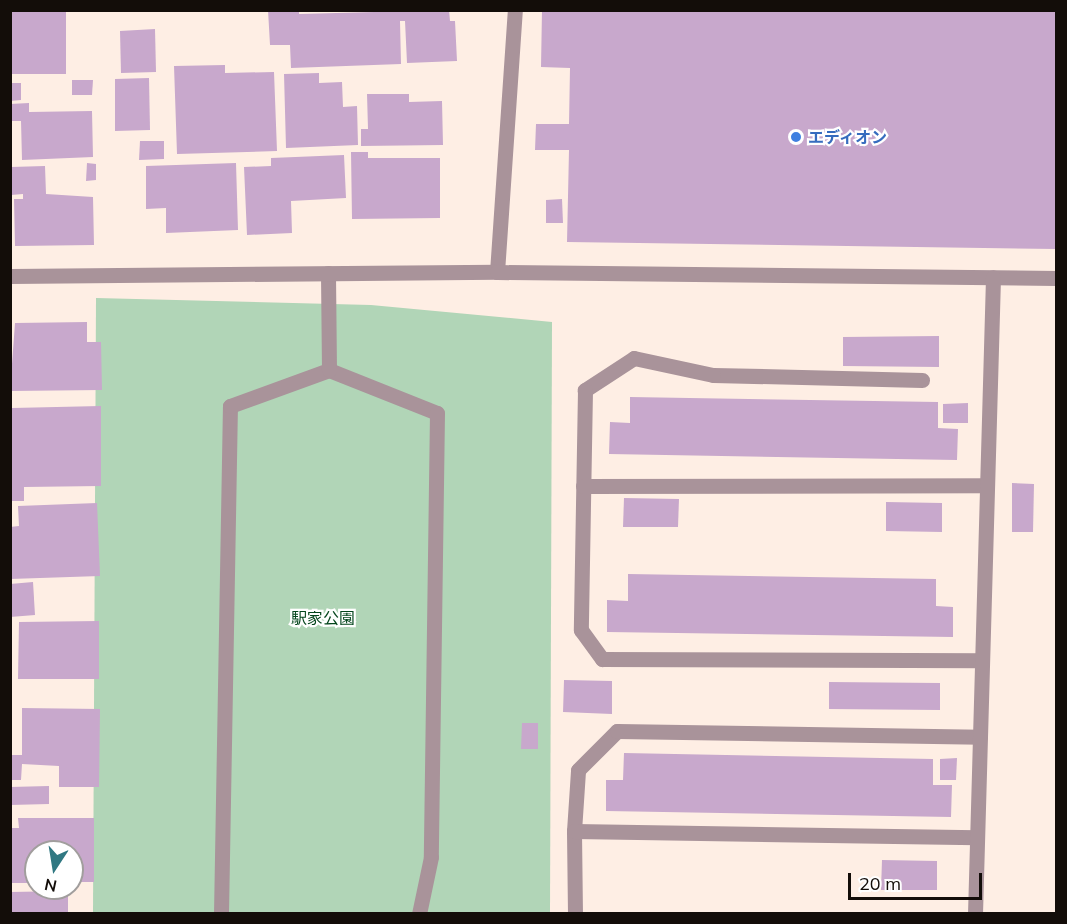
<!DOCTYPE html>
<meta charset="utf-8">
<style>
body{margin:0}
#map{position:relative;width:1067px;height:924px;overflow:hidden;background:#feeee4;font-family:Mulish,"Noto Sans JP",sans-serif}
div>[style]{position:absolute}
.green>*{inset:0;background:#b1d5b7}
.building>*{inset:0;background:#c8a8cc}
.service>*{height:15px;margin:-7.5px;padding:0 7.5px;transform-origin:7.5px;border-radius:7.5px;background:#a9939a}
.minor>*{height:15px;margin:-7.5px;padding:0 7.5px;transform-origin:7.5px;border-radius:7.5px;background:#a9939a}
.dots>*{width:16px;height:16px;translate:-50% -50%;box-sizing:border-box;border:3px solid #fff;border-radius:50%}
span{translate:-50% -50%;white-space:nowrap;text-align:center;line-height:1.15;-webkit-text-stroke:4.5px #fff;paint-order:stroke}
.shop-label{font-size:16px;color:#366cbe;font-weight:700}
.left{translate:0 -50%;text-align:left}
.park-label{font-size:16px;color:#05461d}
.frame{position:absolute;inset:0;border:12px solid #130d09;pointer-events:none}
.north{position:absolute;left:24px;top:840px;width:60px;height:60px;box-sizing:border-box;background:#fff;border:2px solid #a19e9d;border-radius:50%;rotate:192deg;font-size:16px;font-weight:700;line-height:24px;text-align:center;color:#130d09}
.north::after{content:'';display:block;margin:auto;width:21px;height:27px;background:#307882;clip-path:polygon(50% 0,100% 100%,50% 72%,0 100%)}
.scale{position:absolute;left:848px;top:873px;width:134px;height:27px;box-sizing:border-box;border:3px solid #130d09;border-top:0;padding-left:8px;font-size:18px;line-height:21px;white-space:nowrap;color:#130d09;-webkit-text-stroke:4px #fff;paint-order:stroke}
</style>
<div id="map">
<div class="green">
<i style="clip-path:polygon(96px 298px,371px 305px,552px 322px,550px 913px,93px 914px)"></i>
</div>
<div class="building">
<i style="clip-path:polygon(10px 10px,66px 10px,66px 74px,10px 74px)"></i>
<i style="clip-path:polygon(268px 10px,299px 10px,299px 14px,449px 10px,450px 21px,455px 21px,457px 61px,407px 63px,405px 21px,400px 21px,401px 64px,291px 68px,290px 45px,270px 45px)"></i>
<i style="clip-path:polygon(542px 10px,1056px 10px,1056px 249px,567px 242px,569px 150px,535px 150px,536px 124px,569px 124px,570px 68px,541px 67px)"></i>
<i style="clip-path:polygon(155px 29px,156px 72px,121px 73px,120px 31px)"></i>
<i style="clip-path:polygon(225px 65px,225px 73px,274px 72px,277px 151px,177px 154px,174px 66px)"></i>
<i style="clip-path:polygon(319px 73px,319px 83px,342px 82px,343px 107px,357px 106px,358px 145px,286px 148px,284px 74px)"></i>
<i style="clip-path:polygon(149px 78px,150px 130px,115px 131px,115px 79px)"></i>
<i style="clip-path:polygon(72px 80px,93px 80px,92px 95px,72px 95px)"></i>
<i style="clip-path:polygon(10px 83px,21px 83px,21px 100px,10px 101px)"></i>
<i style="clip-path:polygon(367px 94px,409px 94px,409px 102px,442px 101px,443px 145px,361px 146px,361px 129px,368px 129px)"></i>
<i style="clip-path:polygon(29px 103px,29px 112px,92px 111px,93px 157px,22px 160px,21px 121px,10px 121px,10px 104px)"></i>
<i style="clip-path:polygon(140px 141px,164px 141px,164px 159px,139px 160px)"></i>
<i style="clip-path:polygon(351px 152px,368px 152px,368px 158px,440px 158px,440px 218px,352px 219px)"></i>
<i style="clip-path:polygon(344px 155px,346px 198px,291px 201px,292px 233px,247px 235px,244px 167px,271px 166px,271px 158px)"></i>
<i style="clip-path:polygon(87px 163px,96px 164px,96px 180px,86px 181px)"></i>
<i style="clip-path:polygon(236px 163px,238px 230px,166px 233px,166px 208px,146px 209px,146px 166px)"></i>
<i style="clip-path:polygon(45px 166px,46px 194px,93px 197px,94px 245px,15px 246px,14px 199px,23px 199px,23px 194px,11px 195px,11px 167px)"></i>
<i style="clip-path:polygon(562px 199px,563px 223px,546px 223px,546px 200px)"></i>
<i style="clip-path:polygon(87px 322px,87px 342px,101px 342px,102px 390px,10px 391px,15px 323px)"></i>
<i style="clip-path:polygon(939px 336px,939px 367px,843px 366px,843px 337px)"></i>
<i style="clip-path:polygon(630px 397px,938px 402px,938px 428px,958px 429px,957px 460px,609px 454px,610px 422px,630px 423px)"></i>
<i style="clip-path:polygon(968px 403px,968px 423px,943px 423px,943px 404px)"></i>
<i style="clip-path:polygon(101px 406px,101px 486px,24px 487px,24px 501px,10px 501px,12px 408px)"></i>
<i style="clip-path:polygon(1012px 483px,1034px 484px,1033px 532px,1012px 532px)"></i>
<i style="clip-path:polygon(624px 498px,679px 499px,678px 527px,623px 527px)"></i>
<i style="clip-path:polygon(886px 502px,942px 503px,942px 532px,886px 531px)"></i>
<i style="clip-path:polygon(97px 503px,100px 576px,10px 579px,10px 527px,19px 526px,18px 506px)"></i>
<i style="clip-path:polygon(628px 574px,936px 579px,936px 606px,953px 607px,953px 637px,607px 632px,607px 600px,628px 601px)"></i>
<i style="clip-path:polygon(33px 582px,35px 615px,10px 617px,10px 584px)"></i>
<i style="clip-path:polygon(99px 621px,99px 679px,18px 679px,19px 622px)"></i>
<i style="clip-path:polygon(564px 680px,612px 681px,612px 714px,563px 712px)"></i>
<i style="clip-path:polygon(829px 682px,940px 683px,940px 710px,829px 709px)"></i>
<i style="clip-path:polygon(22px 708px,100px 709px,99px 787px,59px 787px,59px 766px,22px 764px,21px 780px,10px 780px,10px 755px,22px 755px)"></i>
<i style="clip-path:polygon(522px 723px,538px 723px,538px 749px,521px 749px)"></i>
<i style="clip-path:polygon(624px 753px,933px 759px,933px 785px,952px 785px,951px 817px,606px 811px,606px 780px,623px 780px)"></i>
<i style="clip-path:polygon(957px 758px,956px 780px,940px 780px,940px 759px)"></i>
<i style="clip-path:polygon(49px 786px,49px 804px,10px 805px,10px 787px)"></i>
<i style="clip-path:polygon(18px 818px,94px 818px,94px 882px,72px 882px,72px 852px,36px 852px,36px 883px,10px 883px,10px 828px,19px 828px)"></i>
<i style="clip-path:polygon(882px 860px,937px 861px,937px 890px,881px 890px)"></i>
<i style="clip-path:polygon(68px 891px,68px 914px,10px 914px,10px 892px)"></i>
</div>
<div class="service">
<i style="left:497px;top:272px;width:263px;rotate:-86.1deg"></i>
<i style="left:329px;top:370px;width:116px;rotate:21.7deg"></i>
<i style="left:437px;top:413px;width:444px;rotate:90.8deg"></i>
<i style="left:431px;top:857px;width:58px;rotate:101.9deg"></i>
<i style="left:922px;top:380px;width:209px;rotate:-178.6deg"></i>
<i style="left:713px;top:375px;width:81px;rotate:-167.9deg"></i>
<i style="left:634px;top:358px;width:59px;rotate:146.9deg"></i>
<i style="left:585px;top:390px;width:240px;rotate:91deg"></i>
<i style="left:581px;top:630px;width:36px;rotate:54deg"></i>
<i style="left:602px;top:659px;width:380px;rotate:0.2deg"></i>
<i style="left:583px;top:486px;width:404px;rotate:-0.1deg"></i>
<i style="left:574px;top:831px;width:61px;rotate:-86.2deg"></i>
<i style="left:578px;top:770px;width:55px;rotate:-45deg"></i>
<i style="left:617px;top:731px;width:363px;rotate:0.9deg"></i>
<i style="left:221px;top:914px;width:508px;rotate:-88.99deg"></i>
<i style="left:230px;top:406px;width:105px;rotate:-20deg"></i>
<i style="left:329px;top:370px;width:97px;rotate:-90.6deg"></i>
<i style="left:575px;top:914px;width:83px;rotate:-90.7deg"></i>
<i style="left:574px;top:831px;width:403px;rotate:0.9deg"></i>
</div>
<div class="minor">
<i style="left:10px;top:276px;width:487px;rotate:-0.5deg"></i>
<i style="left:497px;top:272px;width:559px;rotate:0.61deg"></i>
<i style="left:975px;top:914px;width:637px;rotate:-88.38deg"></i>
</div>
<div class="dots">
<i style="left:796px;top:137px;background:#3f7fe0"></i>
</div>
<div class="shop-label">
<span class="left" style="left:808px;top:137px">エディオン</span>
</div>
<div class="park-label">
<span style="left:323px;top:618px">駅家公園</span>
</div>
<div class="frame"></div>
<div class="north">N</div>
<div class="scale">20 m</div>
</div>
